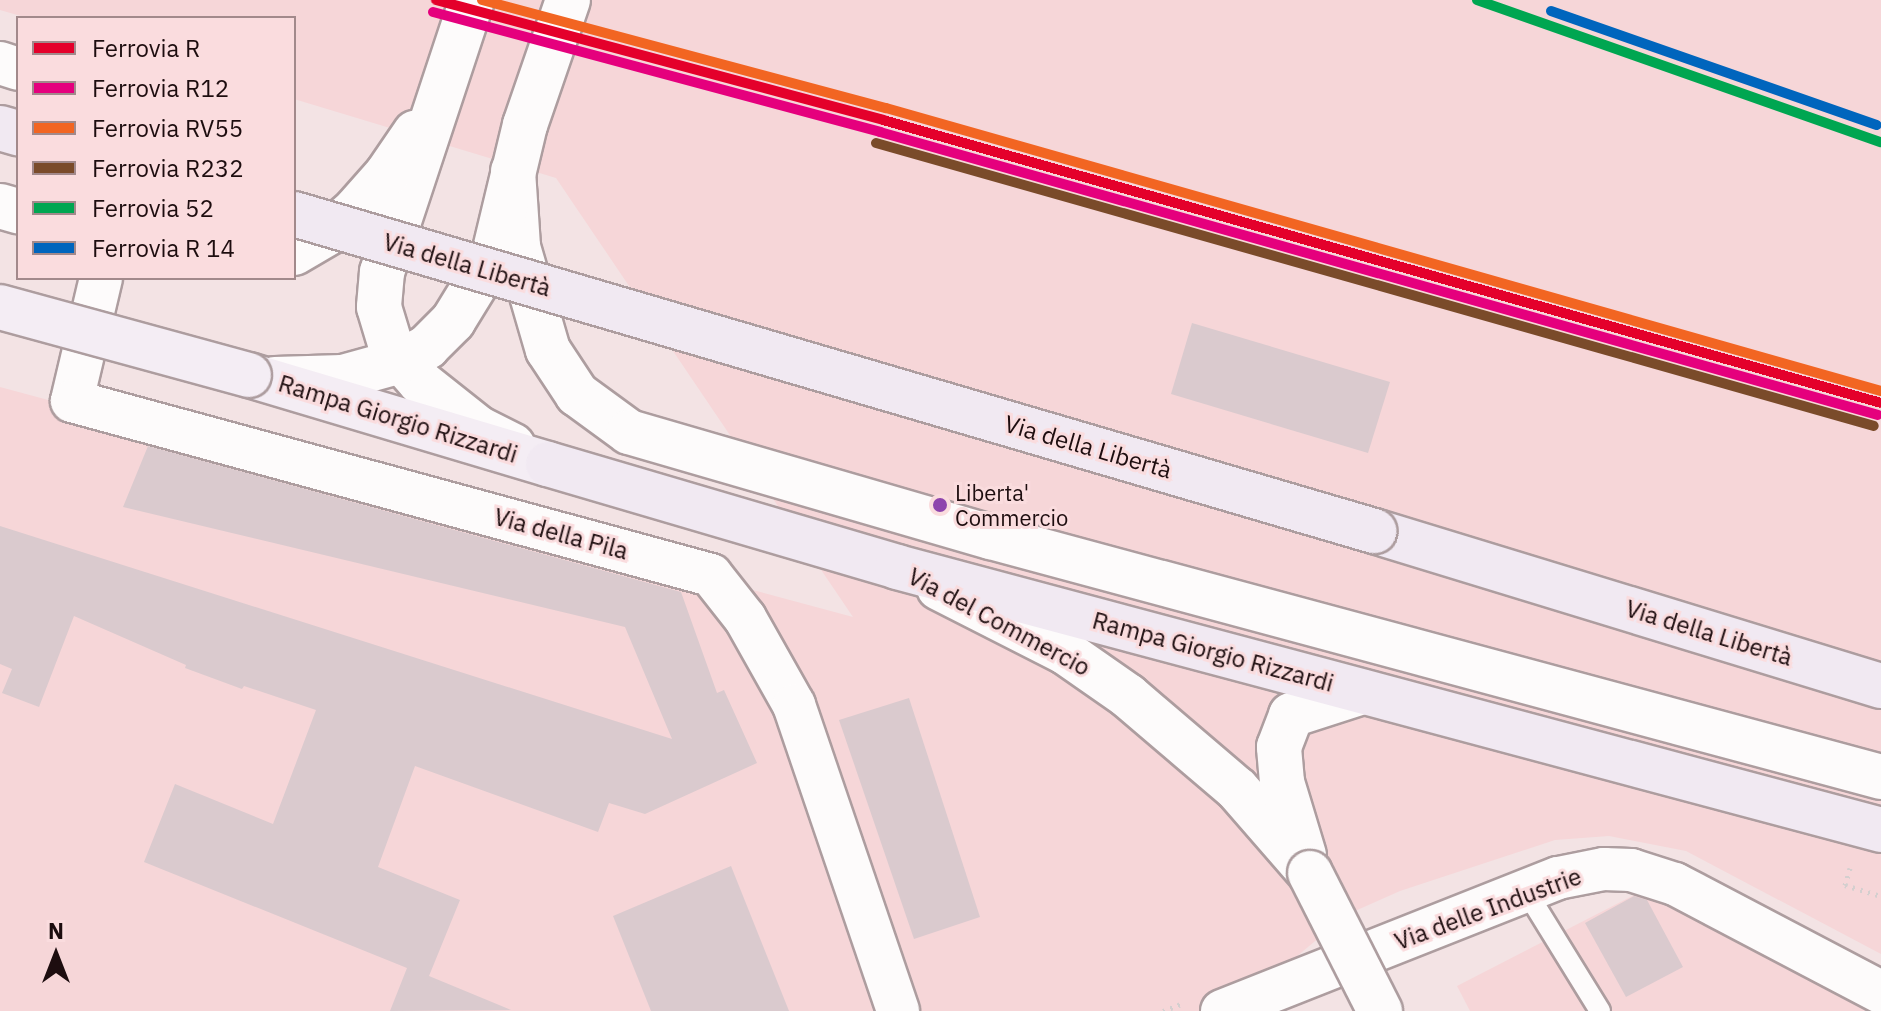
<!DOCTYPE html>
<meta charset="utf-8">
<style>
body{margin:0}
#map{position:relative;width:1881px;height:1011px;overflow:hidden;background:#f3e3e4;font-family:"IBM Plex Sans",sans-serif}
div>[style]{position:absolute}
.built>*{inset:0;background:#f6d6d8}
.building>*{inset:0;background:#dacace}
.path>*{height:5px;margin-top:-2.5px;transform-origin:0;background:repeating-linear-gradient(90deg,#d4cfcf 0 2px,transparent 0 8px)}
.roads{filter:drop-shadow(2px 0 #ad9d9f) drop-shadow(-2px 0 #ad9d9f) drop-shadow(0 2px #ad9d9f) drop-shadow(0 -2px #ad9d9f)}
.service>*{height:20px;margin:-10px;padding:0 10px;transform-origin:10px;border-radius:10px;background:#fdfbfb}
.minor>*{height:42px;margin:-21px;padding:0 21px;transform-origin:21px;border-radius:21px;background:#fdfbfb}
.tertiary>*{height:44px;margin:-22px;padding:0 22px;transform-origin:22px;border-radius:22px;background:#fdfbfb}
.primary>*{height:44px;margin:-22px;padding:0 22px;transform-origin:22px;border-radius:22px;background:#f4edf4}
.trunk>*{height:44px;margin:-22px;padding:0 22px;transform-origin:22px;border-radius:22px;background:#f1e9f2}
.bridges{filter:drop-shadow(2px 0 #ad9d9f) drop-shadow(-2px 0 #ad9d9f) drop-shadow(0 2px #ad9d9f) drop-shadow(0 -2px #ad9d9f)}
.tertiary-bridge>*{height:44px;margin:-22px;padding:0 22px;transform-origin:22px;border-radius:22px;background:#fdfbfb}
.primary-bridge>*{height:44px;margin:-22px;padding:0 22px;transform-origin:22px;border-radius:22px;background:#f4edf4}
.trunk-bridge>*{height:44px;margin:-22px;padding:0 22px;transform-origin:22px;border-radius:22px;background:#f1e9f2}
.rail-1>*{height:10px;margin:-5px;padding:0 5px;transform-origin:5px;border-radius:5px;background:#e4002b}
.rail-2>*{height:10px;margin:-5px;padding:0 5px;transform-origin:5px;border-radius:5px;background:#e5007d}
.rail-3>*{height:10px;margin:-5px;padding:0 5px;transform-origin:5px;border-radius:5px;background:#f26522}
.rail-4>*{height:10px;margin:-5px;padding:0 5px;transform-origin:5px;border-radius:5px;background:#7a4b2a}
.rail-5>*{height:10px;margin:-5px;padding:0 5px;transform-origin:5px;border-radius:5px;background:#00a651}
.rail-6>*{height:10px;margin:-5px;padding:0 5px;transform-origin:5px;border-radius:5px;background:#0065bd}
.dots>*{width:22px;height:22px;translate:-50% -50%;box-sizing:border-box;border:4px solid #fadcde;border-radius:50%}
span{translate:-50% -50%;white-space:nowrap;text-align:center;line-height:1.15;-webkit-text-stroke:6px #fadcde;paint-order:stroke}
.bus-label{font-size:22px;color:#1d0d0f}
.left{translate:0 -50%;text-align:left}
.street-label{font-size:24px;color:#1d0d0f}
.legend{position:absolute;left:16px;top:16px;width:280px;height:264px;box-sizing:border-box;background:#fadcde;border:2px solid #a2898b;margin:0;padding:10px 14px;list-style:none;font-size:24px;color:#1d0d0f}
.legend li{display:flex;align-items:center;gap:16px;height:40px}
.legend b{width:40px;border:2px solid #a2898b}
.north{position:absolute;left:16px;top:915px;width:80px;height:80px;-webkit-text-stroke:6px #fadcde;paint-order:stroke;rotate:0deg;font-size:22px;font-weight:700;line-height:32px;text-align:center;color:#1d0d0f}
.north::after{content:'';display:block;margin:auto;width:28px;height:36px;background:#1d0d0f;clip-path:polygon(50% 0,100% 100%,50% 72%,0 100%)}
</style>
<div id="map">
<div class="built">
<i style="clip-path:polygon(0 0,1881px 0,1881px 954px,1686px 851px,1609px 836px,1555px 840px,1400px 891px,1346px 915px,1232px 1011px,0 1011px,0 387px,853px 617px,556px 178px,294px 99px,294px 18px,28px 18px,0 10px)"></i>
<i style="clip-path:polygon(1642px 891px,1867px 1011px,1470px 1011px,1457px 986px)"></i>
</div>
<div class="building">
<i style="clip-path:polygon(1192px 323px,1390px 382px,1368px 453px,1171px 394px)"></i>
<i style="clip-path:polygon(148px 446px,681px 592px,717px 693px,724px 690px,757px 763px,645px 814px,609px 803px,598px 832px,415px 766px,378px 867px,460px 900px,429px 976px,511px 1010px,390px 1011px,407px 968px,144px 862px,175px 784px,273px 824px,316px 710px,244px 686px,242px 689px,185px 668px,186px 665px,74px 616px,39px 707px,2px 693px,12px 669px,0 664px,0 526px,672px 739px,625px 627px,123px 507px)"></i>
<i style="clip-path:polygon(909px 698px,980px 917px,914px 939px,839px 720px)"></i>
<i style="clip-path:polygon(731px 866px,789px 1011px,651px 1011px,613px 916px)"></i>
<i style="clip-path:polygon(1634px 896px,1647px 900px,1683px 967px,1626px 997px,1585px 923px)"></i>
</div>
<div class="path">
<i style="left:1850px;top:868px;width:18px;rotate:106deg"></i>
<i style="left:1845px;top:885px;width:38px;rotate:17deg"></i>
<i style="left:1163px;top:1011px;width:19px;rotate:-21deg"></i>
</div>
<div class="roads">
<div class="service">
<i style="left:1526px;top:891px;width:141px;rotate:58.3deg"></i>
</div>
<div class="minor">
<i style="left:0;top:63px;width:19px;rotate:18deg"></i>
<i style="left:101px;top:278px;width:126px;rotate:103.3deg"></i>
<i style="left:72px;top:401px;width:662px;rotate:15.23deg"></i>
<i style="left:711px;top:575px;width:55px;rotate:51.7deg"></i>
<i style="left:745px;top:618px;width:100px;rotate:60.6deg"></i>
<i style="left:794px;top:705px;width:323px;rotate:71.2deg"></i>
<i style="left:1222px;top:1011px;width:361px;rotate:-21.6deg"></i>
<i style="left:1558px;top:878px;width:47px;rotate:-11.1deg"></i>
<i style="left:1604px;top:869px;width:27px;rotate:2deg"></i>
<i style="left:1631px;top:870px;width:46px;rotate:17.7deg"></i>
<i style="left:1675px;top:884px;width:233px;rotate:27.7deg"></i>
</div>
<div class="tertiary">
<i style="left:472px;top:0;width:287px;rotate:108.3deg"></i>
<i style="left:382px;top:272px;width:35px;rotate:95deg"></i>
<i style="left:379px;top:307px;width:45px;rotate:73.2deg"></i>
<i style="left:392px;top:350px;width:43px;rotate:48.8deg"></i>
<i style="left:420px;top:382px;width:74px;rotate:38.4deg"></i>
<i style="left:478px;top:428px;width:39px;rotate:27deg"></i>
<i style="left:513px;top:171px;width:76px;rotate:86.2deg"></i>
<i style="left:518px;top:247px;width:107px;rotate:73.8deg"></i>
<i style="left:548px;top:350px;width:53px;rotate:56.6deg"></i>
<i style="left:577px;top:394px;width:64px;rotate:36.2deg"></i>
<i style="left:629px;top:432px;width:377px;rotate:16.2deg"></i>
<i style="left:991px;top:537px;width:922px;rotate:15.09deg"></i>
<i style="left:0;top:206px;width:19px;rotate:16deg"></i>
<i style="left:294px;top:253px;width:42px;rotate:-30.3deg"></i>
<i style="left:330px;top:232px;width:35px;rotate:-41deg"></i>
<i style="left:356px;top:209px;width:47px;rotate:-48.5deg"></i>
<i style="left:387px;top:174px;width:50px;rotate:-55.7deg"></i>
<i style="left:275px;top:379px;width:68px;rotate:-1.7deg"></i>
<i style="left:343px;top:377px;width:60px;rotate:-15.4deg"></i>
<i style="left:401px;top:361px;width:30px;rotate:-28deg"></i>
<i style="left:427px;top:347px;width:37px;rotate:-45deg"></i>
<i style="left:453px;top:321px;width:79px;rotate:-58.5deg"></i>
<i style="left:494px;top:254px;width:133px;rotate:-76.5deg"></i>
<i style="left:525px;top:125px;width:132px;rotate:-71deg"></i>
<i style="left:939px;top:588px;width:141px;rotate:26.9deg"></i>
<i style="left:1065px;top:652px;width:77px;rotate:34.9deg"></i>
<i style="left:1128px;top:696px;width:143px;rotate:40.5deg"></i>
<i style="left:1237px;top:789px;width:111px;rotate:49deg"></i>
<i style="left:1304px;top:855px;width:76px;rotate:-106.8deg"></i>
<i style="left:1282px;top:782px;width:35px;rotate:-95deg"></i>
<i style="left:1279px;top:747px;width:34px;rotate:-69deg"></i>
<i style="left:1291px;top:715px;width:75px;rotate:-17.9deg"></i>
</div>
<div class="primary">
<i style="left:249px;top:375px;width:312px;rotate:16.6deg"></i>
</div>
<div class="trunk">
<i style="left:0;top:128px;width:19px;rotate:16deg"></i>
<i style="left:548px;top:464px;width:364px;rotate:16.4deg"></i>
<i style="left:897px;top:567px;width:1019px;rotate:14.96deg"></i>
<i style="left:1374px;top:531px;width:530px;rotate:17deg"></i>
</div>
</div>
<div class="bridges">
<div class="tertiary-bridge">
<i style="left:1310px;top:873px;width:155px;rotate:63.1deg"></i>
</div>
<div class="primary-bridge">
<i style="left:0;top:307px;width:258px;rotate:15.3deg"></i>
</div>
<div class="trunk-bridge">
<i style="left:294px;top:214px;width:1126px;rotate:16.36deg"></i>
</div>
</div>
<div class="rail-1">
<i style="left:436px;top:0;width:463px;rotate:15deg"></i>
<i style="left:883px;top:120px;width:1037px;rotate:15.83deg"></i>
</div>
<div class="rail-2">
<i style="left:433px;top:12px;width:463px;rotate:15deg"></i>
<i style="left:880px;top:132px;width:1037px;rotate:15.83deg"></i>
</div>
<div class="rail-3">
<i style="left:482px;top:0;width:418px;rotate:15deg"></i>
<i style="left:886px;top:108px;width:1034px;rotate:15.88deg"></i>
</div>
<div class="rail-4">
<i style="left:876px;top:143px;width:1037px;rotate:15.83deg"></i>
</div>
<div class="rail-5">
<i style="left:1477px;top:0;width:428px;rotate:19.4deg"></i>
</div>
<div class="rail-6">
<i style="left:1551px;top:11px;width:345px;rotate:19.3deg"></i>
</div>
<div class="dots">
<i style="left:940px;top:505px;background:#8e44ad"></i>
</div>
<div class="bus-label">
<span class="left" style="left:955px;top:505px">Liberta'<br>Commercio</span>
</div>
<div class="street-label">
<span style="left:467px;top:265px;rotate:16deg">Via della Libertà</span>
<span style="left:398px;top:419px;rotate:17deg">Rampa Giorgio Rizzardi</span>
<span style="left:1088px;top:447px;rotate:16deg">Via della Libertà</span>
<span style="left:561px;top:534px;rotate:15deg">Via della Pila</span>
<span style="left:999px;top:622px;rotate:28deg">Via del Commercio</span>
<span style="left:1709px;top:633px;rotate:17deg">Via della Libertà</span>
<span style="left:1213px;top:652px;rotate:15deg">Rampa Giorgio Rizzardi</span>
<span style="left:1488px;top:909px;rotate:-20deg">Via delle Industrie</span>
</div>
<ul class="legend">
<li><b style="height:10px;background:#e4002b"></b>Ferrovia R</li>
<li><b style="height:10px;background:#e5007d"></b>Ferrovia R12</li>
<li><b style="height:10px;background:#f26522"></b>Ferrovia RV55</li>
<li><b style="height:10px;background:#7a4b2a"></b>Ferrovia R232</li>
<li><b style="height:10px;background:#00a651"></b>Ferrovia 52</li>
<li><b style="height:10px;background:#0065bd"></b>Ferrovia R 14</li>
</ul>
<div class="north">N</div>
</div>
